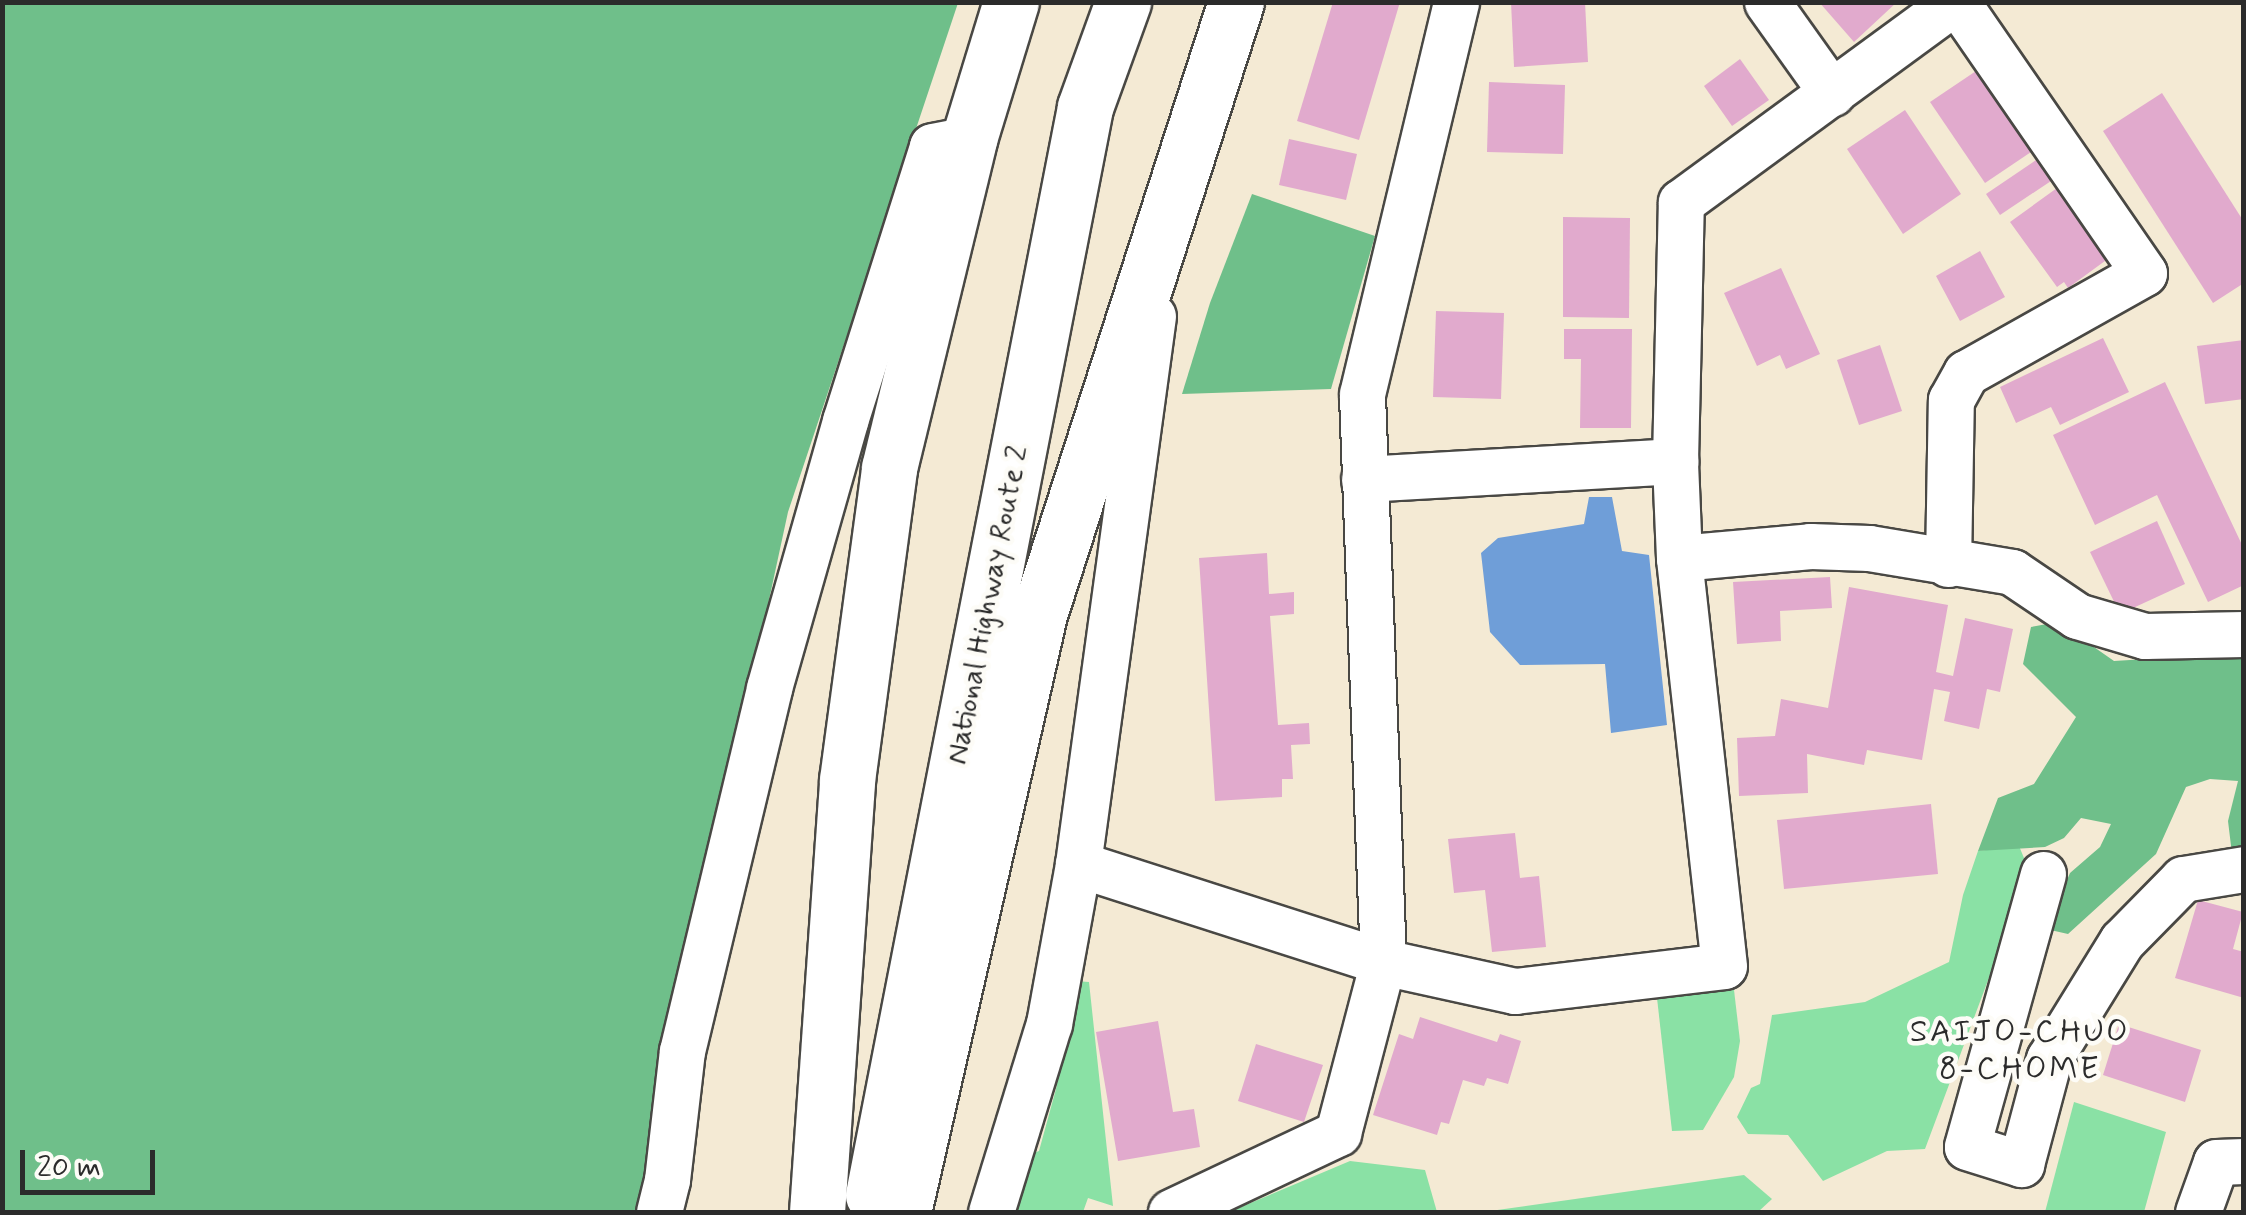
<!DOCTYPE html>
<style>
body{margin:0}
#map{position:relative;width:2246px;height:1215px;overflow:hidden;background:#f4ead4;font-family:Mynerve,sans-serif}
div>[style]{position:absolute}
.green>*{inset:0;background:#8ae1a5}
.forest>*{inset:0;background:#6fbf8a}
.water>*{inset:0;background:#6f9ed8}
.building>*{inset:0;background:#e1aacd}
.roads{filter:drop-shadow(2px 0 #494844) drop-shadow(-2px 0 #494844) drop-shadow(0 2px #494844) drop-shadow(0 -2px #494844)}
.minor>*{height:45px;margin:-22.5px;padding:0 22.5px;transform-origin:22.5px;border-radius:22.5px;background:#fff}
.trunk>*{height:55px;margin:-27.5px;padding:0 27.5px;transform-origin:27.5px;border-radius:27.5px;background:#fff}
span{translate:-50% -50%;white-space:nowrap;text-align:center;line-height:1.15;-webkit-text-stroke:9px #fdfcf7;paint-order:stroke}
.street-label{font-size:30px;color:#2b2b2b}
.neighbourhood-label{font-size:32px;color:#2b2b2b;letter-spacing:2.5px}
.frame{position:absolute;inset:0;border:5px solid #2b2b2b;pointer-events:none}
.scale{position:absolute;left:20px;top:1150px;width:135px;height:45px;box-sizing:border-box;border:5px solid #2b2b2b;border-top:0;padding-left:12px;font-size:30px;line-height:35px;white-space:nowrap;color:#2b2b2b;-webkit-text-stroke:8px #fdfcf7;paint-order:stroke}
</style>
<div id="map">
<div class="green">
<i style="clip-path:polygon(2019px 846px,2024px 858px,1990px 975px,1925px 1149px,1887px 1151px,1823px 1181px,1788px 1135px,1748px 1134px,1737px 1117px,1751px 1088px,1760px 1084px,1772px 1015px,1865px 1002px,1949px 962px,1963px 895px,1978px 851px)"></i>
<i style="clip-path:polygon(1075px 981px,1089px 982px,1113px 1206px,1088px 1198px,1083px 1212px,997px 1212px,1012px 1161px,1039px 1151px,1056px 1089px)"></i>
<i style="clip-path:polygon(1734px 990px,1740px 1041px,1734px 1077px,1703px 1130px,1672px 1131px,1657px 998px)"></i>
<i style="clip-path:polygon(2074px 1102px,2166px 1132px,2144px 1212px,2045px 1212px)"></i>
<i style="clip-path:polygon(1350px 1161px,1425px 1170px,1437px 1212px,1229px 1212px)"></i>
<i style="clip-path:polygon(1744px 1175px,1772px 1199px,1758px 1212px,1483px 1212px)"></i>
</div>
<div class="forest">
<i style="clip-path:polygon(2px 3px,958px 3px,788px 512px,716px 845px,660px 1212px,3px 1212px)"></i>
<i style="clip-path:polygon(1252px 194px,1375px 236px,1331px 389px,1182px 394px,1210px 303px)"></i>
<i style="clip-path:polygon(2058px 622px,2114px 661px,2243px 653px,2243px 852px,2232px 854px,2228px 821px,2238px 781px,2210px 779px,2186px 787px,2156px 854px,2068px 934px,2046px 929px,2070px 873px,2100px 847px,2111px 824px,2081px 818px,2064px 838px,2045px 847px,1978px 851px,1998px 798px,2034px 784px,2076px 717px,2023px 664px,2031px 627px)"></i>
</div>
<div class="water">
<i style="clip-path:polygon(1589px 497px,1612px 497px,1622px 551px,1649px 555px,1667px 725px,1611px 733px,1605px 664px,1520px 665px,1490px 632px,1481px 553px,1498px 538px,1584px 524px)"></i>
</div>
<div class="building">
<i style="clip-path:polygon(1333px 2px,1400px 2px,1359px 140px,1297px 121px)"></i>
<i style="clip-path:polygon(1511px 2px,1585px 2px,1588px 62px,1514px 67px)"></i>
<i style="clip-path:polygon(1819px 2px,1897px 2px,1854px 42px)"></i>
<i style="clip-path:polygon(1740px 59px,1769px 100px,1732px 126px,1704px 86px)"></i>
<i style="clip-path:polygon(1982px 67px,2037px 148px,1985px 183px,1930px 102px)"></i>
<i style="clip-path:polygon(1489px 82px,1565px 85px,1563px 154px,1487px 152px)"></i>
<i style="clip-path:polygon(2162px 93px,2244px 222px,2244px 283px,2213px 303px,2103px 131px)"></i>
<i style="clip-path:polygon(1905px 110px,1961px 194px,1903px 234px,1847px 149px)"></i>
<i style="clip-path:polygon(1289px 139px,1357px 154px,1346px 200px,1279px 185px)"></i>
<i style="clip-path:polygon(2039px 158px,2054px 179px,2000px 215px,1986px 194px)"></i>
<i style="clip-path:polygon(2057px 188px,2109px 258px,2068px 288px,2064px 282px,2057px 287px,2010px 222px)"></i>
<i style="clip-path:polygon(1563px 217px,1630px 218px,1629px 318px,1563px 317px)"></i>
<i style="clip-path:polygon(1980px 251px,2005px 297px,1960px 321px,1936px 276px)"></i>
<i style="clip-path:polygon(1781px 268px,1820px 354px,1786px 369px,1780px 355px,1757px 366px,1724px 293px)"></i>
<i style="clip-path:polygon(1436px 311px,1504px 313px,1501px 399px,1433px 397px)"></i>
<i style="clip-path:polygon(1564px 329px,1632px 329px,1631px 428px,1580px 428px,1581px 359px,1564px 359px)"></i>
<i style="clip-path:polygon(2103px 338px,2129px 392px,2060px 425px,2051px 407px,2016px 423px,2000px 387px)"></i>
<i style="clip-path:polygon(2244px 340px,2244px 399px,2205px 404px,2197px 346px)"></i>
<i style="clip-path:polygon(1880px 345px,1902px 411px,1859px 425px,1837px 360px)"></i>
<i style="clip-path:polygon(2165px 382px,2244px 549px,2244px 585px,2208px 602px,2157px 495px,2095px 525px,2053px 435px)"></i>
<i style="clip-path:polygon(2157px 521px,2185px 584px,2120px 614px,2090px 552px)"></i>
<i style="clip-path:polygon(1267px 553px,1269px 594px,1294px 592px,1294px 614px,1270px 616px,1278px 725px,1309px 723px,1310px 744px,1291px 745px,1293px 779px,1282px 779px,1282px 797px,1215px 801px,1199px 558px)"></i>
<i style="clip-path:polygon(1830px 577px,1832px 608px,1780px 611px,1781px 641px,1737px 644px,1733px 582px)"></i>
<i style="clip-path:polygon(1849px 587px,1948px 605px,1936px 672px,1953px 676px,1965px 618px,2013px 629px,2000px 692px,1987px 689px,1979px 729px,1944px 721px,1950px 692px,1934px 689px,1922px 760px,1867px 750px,1864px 765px,1807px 754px,1808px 793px,1739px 796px,1737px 738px,1775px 736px,1781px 699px,1828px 708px)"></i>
<i style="clip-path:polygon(1931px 804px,1938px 874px,1784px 889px,1777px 820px)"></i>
<i style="clip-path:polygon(1515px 833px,1520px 878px,1539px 876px,1546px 947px,1492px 952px,1485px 890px,1454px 893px,1448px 839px)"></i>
<i style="clip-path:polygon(2198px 900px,2243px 912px,2233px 949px,2244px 952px,2244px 998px,2175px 978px)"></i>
<i style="clip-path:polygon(1420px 1017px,1497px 1042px,1500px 1034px,1521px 1041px,1508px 1084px,1487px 1078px,1484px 1086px,1463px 1080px,1449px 1124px,1441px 1122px,1437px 1135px,1373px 1115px,1399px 1034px,1413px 1039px)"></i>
<i style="clip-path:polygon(1158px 1021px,1173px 1112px,1194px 1109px,1200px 1147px,1118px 1161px,1096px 1032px)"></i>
<i style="clip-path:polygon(2119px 1024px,2201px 1050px,2185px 1102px,2103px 1075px)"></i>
<i style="clip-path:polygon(1256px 1044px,1323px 1065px,1304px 1122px,1238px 1101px)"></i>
</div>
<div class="roads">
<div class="minor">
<i style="left:1767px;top:2px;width:112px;rotate:54.5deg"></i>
<i style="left:1364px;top:479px;width:312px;rotate:-3.3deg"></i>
<i style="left:1679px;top:558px;width:132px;rotate:-5.2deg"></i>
<i style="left:1810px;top:546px;width:59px;rotate:1.9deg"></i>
<i style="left:1869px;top:548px;width:145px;rotate:9.5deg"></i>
<i style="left:2012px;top:572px;width:78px;rotate:34.1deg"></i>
<i style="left:2077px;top:616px;width:71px;rotate:16.4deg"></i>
<i style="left:2145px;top:636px;width:99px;rotate:-1.2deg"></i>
<i style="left:1948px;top:564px;width:164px;rotate:-89deg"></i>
<i style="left:1951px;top:400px;width:31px;rotate:-61deg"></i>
<i style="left:1966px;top:373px;width:204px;rotate:-29.3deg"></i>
<i style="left:2144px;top:273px;width:329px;rotate:-124.6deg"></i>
<i style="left:1078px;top:864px;width:320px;rotate:17.8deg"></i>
<i style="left:1383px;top:962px;width:135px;rotate:12.4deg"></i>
<i style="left:1515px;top:991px;width:210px;rotate:-6.8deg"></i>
<i style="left:1724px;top:966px;width:410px;rotate:-96.3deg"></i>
<i style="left:1679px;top:558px;width:97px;rotate:-92.4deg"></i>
<i style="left:1675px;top:461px;width:259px;rotate:-88.7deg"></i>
<i style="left:1681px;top:202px;width:338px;rotate:-36.2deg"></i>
<i style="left:2043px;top:874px;width:283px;rotate:105.6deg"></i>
<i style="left:1967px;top:1147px;width:57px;rotate:17.5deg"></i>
<i style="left:2021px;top:1164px;width:109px;rotate:-75.1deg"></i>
<i style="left:2049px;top:1059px;width:139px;rotate:-58.3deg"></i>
<i style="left:2122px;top:941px;width:87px;rotate:-45.5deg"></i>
<i style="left:2183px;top:879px;width:62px;rotate:-9.3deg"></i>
<i style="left:659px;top:1212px;width:33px;rotate:-76deg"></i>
<i style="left:667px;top:1180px;width:130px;rotate:-83.4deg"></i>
<i style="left:682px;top:1051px;width:373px;rotate:-76.5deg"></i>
<i style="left:769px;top:688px;width:278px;rotate:-74.1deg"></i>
<i style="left:845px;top:421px;width:288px;rotate:-72.4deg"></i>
<i style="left:932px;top:146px;width:38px;rotate:-11deg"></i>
<i style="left:991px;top:1212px;width:197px;rotate:-72.9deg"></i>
<i style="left:1049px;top:1024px;width:163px;rotate:-79.7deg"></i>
<i style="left:1078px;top:864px;width:553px;rotate:-82.21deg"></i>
<i style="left:1171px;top:1212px;width:185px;rotate:-25.3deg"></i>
<i style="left:1338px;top:1133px;width:177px;rotate:-75.3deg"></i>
<i style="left:1383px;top:962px;width:568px;rotate:-92.12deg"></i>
<i style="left:1362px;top:394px;width:403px;rotate:-76.5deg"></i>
<i style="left:2198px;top:1212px;width:53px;rotate:-70.2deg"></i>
<i style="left:2216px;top:1162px;width:28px;rotate:-2deg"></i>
</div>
<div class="trunk">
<i style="left:873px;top:1195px;width:1108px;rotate:-78.97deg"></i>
<i style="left:1085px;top:107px;width:112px;rotate:-70.1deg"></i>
<i style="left:817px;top:1212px;width:433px;rotate:-86deg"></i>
<i style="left:847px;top:780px;width:315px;rotate:-82.3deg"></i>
<i style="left:889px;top:468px;width:339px;rotate:-76.3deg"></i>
<i style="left:969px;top:139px;width:143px;rotate:-73deg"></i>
<i style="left:903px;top:1212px;width:613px;rotate:-77.19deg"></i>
<i style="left:1039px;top:614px;width:643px;rotate:-72.16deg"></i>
</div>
</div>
<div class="street-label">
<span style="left:988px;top:605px;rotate:-79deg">National Highway Route 2</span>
</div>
<div class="neighbourhood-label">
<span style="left:2020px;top:1051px">SAIJO-CHUO<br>8-CHOME</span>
</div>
<div class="frame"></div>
<div class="scale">20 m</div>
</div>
